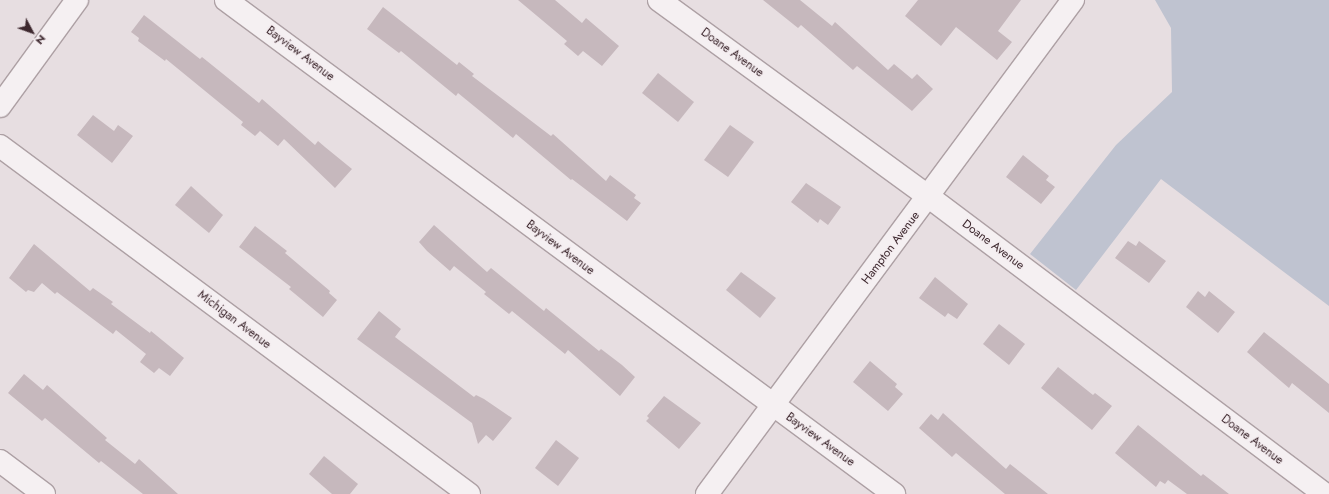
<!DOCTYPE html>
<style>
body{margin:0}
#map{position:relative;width:1329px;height:494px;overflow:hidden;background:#e7dee1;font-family:Jost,sans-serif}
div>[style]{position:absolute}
.green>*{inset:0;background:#bfc3d0}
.building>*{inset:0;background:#c6b8bd}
.roads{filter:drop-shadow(1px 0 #ada0a4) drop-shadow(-1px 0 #ada0a4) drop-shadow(0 1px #ada0a4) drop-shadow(0 -1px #ada0a4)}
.minor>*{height:22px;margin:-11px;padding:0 11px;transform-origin:11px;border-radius:11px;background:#f5f0f2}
span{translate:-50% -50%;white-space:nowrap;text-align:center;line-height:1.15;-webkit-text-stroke:3px #f4edf0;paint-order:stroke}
.street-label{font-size:12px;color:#3d282e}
.north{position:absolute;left:12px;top:12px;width:40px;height:40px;-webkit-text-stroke:3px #f4edf0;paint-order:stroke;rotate:131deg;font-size:11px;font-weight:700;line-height:16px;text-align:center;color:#3d282e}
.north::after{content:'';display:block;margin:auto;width:14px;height:18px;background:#3d282e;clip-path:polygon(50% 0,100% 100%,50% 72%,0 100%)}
</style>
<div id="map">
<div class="green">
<i style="clip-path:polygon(1155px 0,1329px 0,1329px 306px,1161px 179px,1076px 290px,1030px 254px,1116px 145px,1172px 92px,1171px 28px)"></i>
</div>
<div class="building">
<i style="clip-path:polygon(518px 0,555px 0,582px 23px,586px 18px,619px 46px,602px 66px,583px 51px,578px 56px,564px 44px,567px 41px)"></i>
<i style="clip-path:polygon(763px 0,800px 0,832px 26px,835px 22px,888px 70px,894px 64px,912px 79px,917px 74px,933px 89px,912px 111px,857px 66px,853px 70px,801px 25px,798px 28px)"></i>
<i style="clip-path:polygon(918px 0,1021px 0,998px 31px,1012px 42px,997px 60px,956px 27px,941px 46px,905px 16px)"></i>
<i style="clip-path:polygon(383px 7px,457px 65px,459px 62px,474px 74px,472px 76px,551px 136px,553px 134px,606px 181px,610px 175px,636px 195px,634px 198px,641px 203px,627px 221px,572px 179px,571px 180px,516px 134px,513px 138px,458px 93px,456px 96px,401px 51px,399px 53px,367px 29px)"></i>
<i style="clip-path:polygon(144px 15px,200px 59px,202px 57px,259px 103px,262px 99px,315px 145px,318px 141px,325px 147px,352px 169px,335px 188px,284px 139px,278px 146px,260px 131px,255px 136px,241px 125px,243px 122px,166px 59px,165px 61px,138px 41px,139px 38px,131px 32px)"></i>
<i style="clip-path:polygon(658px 73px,694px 102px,678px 122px,642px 93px)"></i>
<i style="clip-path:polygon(93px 115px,114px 131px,118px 125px,133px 136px,112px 163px,77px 135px)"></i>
<i style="clip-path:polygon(730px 125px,754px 142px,728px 177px,704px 160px)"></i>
<i style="clip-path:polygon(1023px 155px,1049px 176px,1046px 180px,1055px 187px,1041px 204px,1006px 177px)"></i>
<i style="clip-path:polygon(806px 183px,841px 207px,828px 225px,820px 219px,818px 223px,791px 202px)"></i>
<i style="clip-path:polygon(191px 186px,223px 215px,209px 233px,175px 205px)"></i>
<i style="clip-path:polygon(434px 225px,487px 272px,491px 268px,544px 311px,546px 308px,599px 351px,601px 349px,622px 365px,635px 377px,620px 396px,568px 350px,565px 354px,512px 311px,509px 314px,484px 294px,486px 292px,454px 266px,450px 271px,427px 251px,419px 242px)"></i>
<i style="clip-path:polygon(255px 226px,287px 251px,285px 253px,330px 291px,329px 293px,337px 300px,323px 317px,289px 289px,291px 287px,239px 247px)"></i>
<i style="clip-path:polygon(1128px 241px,1136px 246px,1139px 241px,1166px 261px,1149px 283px,1115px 258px)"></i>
<i style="clip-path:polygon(34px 244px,90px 291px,93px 288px,113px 302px,111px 304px,150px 333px,151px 331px,184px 358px,170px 376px,159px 368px,154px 373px,140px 362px,146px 354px,116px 330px,113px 334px,57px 292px,55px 294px,42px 283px,34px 292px,28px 290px,26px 292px,9px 278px)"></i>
<i style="clip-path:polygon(741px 272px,776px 298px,760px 318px,726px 290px)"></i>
<i style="clip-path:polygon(935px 277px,968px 304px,957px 319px,948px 313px,945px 317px,919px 298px)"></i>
<i style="clip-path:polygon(1198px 291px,1205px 297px,1209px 291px,1235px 312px,1218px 333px,1186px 307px)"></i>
<i style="clip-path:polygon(379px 311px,401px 329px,395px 337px,474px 397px,476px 395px,484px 399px,512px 418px,493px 441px,486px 435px,478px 444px,472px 423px,357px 339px)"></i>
<i style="clip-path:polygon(999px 324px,1025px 344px,1009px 365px,983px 344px)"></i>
<i style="clip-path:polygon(1264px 332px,1329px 384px,1329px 413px,1292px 383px,1289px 388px,1247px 352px)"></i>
<i style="clip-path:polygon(870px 361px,897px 384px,895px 387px,903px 394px,888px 411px,853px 382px)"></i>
<i style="clip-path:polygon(1058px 367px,1093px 395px,1095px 393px,1112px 406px,1092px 430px,1041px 388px)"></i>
<i style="clip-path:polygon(24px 374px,43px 390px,47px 385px,107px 438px,105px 440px,135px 464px,139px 459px,178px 494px,143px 494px,101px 461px,99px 463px,45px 418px,42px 421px,8px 393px)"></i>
<i style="clip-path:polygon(664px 396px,701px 423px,679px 449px,646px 421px,649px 418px,647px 416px)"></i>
<i style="clip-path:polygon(943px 413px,1006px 469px,1010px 464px,1048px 494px,1005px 494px,956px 453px,952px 457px,919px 428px,931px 414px,938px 420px)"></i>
<i style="clip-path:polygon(1138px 425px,1201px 476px,1203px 474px,1229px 494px,1187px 494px,1168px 480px,1165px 484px,1160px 481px,1156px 487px,1115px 453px)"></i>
<i style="clip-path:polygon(556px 440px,579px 458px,558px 486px,535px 468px)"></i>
<i style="clip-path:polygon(324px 456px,358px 484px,350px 494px,332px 494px,309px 474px)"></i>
</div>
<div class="roads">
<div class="minor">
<i style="left:226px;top:0;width:831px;rotate:36.48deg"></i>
<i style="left:659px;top:0;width:334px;rotate:36.1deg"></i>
<i style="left:929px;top:197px;width:495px;rotate:36.9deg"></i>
<i style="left:0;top:106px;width:131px;rotate:-54deg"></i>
<i style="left:0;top:146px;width:584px;rotate:36.58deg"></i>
<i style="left:0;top:461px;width:55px;rotate:36.9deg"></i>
<i style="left:707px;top:494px;width:615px;rotate:-53.47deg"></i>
</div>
</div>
<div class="street-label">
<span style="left:732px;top:53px;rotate:36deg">Doane Avenue</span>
<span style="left:300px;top:54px;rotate:37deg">Bayview Avenue</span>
<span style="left:993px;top:245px;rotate:37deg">Doane Avenue</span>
<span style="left:560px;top:248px;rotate:37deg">Bayview Avenue</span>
<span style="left:891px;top:248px;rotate:-53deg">Hampton Avenue</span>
<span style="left:234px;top:320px;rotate:37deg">Michigan Avenue</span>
<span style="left:820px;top:440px;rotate:36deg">Bayview Avenue</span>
<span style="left:1252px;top:440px;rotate:37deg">Doane Avenue</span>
</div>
<div class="north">N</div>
</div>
